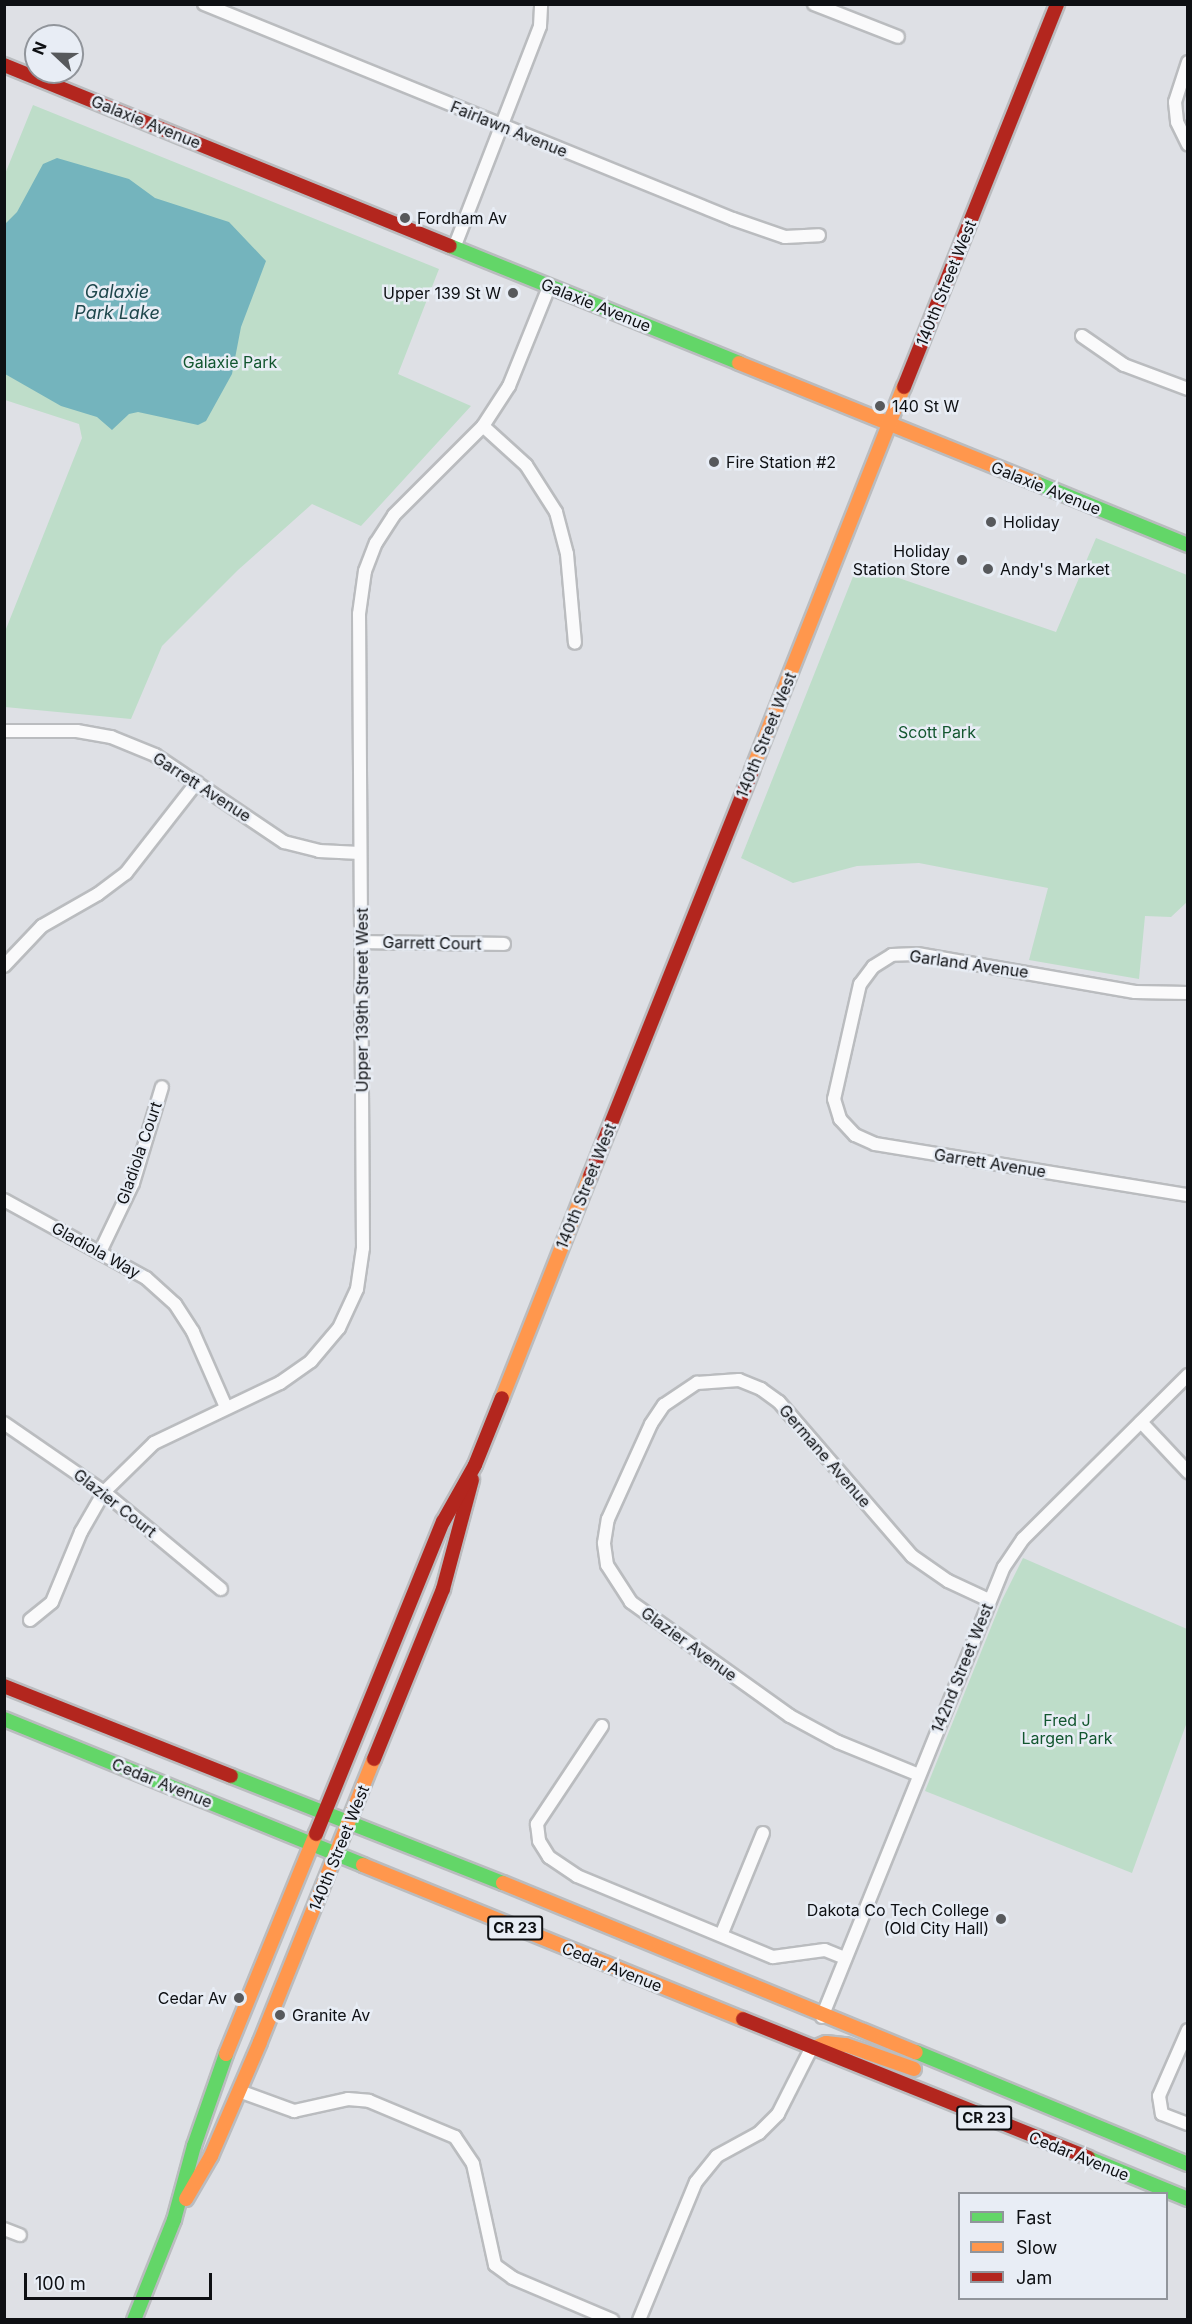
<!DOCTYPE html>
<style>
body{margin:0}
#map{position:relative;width:1192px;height:2324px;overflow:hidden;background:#dee0e5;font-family:Inter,sans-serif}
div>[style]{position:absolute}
.green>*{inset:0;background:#beddc9}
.water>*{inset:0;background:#74b4bd}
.roads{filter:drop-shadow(2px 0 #babcbf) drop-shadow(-2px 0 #babcbf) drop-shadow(0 2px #babcbf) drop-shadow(0 -2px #babcbf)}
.street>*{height:12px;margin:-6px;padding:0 6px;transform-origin:6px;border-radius:6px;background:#fafafb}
.fast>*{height:14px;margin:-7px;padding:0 7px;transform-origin:7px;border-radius:7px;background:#63d668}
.slow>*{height:14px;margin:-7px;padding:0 7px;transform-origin:7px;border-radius:7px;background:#ff974d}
.jam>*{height:14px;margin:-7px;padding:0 7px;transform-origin:7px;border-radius:7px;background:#b3261e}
.dots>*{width:16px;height:16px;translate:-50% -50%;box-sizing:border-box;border:3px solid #e8edf5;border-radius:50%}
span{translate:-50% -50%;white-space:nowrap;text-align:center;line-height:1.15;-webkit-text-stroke:5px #e8edf5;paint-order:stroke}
.shield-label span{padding:2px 4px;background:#e8edf5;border:2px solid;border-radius:4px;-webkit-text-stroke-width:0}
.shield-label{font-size:15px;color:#0e1013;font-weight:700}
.street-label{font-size:16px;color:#0e1013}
.poi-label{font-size:16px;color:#0e1013}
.left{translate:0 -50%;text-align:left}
.right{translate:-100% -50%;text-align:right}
.park-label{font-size:16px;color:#12562f}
.water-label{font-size:18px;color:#1e474c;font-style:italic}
.frame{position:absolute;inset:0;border:6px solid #0e1013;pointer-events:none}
.legend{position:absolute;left:958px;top:2192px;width:210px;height:108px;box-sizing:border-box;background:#e8edf5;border:2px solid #91959b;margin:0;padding:8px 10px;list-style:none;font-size:18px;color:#0e1013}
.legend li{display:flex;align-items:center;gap:12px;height:30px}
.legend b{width:30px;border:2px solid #91959b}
.north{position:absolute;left:24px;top:24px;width:60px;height:60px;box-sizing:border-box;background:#e8edf5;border:2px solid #91959b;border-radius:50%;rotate:292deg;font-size:16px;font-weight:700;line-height:24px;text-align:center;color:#0e1013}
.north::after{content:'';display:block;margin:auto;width:21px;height:27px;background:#57595c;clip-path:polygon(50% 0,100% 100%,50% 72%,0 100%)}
.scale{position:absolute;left:24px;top:2273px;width:188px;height:27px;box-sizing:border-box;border:3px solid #0e1013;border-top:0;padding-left:8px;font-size:18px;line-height:21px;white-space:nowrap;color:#0e1013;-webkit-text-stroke:4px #e8edf5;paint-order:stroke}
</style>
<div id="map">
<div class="green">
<i style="clip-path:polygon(33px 105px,439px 269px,398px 374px,471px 406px,361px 526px,312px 504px,238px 570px,162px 646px,131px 719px,5px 707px,4px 634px,82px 438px,79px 424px,5px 400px,5px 174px)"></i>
<i style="clip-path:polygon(1096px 538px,1187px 575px,1187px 902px,1171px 917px,1145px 916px,1139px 979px,1029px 960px,1048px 888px,919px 863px,857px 866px,793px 883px,741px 858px,858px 564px,1056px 632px)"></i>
<i style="clip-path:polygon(1023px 1558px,1187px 1629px,1187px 1722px,1132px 1873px,925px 1791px,1002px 1600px)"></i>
</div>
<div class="water">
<i style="clip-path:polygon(57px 158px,129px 179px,155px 198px,229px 222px,266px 261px,241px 327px,232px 374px,206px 421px,198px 425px,138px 412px,129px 414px,112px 430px,97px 417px,61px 406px,5px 374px,5px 224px,17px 212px,43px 164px)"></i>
</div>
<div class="roads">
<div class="street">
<i style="left:204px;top:4px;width:571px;rotate:22.12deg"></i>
<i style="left:733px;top:219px;width:55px;rotate:19.1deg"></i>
<i style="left:785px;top:237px;width:34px;rotate:-3deg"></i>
<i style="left:814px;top:4px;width:90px;rotate:21.4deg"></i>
<i style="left:1188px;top:62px;width:42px;rotate:108deg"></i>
<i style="left:1175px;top:102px;width:20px;rotate:84deg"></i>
<i style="left:1177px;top:122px;width:25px;rotate:64deg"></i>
<i style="left:454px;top:248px;width:238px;rotate:-68.8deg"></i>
<i style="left:540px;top:26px;width:22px;rotate:-87deg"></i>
<i style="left:1082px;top:336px;width:51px;rotate:34.6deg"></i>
<i style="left:1124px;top:365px;width:68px;rotate:20.6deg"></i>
<i style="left:483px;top:426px;width:58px;rotate:42.2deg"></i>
<i style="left:526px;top:465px;width:56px;rotate:57.4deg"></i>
<i style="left:556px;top:512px;width:43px;rotate:75.3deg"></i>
<i style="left:567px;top:554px;width:89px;rotate:84.9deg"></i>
<i style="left:4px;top:731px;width:73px"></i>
<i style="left:77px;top:731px;width:35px;rotate:10deg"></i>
<i style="left:111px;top:737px;width:48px;rotate:22.2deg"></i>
<i style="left:155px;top:755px;width:156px;rotate:34deg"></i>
<i style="left:284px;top:842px;width:36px;rotate:14deg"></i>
<i style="left:319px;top:851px;width:41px;rotate:2.8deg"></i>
<i style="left:361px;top:942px;width:143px;rotate:0.8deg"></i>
<i style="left:4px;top:966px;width:55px;rotate:-46.5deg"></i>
<i style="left:42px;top:926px;width:64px;rotate:-29.7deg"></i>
<i style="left:98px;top:894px;width:35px;rotate:-37deg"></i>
<i style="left:126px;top:873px;width:115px;rotate:-52deg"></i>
<i style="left:1188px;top:993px;width:53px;rotate:-178.9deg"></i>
<i style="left:1135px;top:992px;width:221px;rotate:-170.1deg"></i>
<i style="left:917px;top:954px;width:25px;rotate:178deg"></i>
<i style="left:892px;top:955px;width:22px;rotate:148deg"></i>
<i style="left:873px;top:967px;width:21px;rotate:127deg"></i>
<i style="left:860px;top:984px;width:118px;rotate:102.7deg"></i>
<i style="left:834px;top:1099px;width:21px;rotate:73deg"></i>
<i style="left:840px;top:1119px;width:22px;rotate:47deg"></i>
<i style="left:855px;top:1135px;width:22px;rotate:24deg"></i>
<i style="left:875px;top:1144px;width:317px;rotate:9.3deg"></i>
<i style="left:4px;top:1200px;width:162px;rotate:28.8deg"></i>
<i style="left:146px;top:1278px;width:39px;rotate:42deg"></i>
<i style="left:175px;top:1304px;width:33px;rotate:57deg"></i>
<i style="left:193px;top:1332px;width:82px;rotate:66.3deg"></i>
<i style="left:100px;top:1252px;width:76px;rotate:-64.4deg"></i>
<i style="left:133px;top:1183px;width:100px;rotate:-73.2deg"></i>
<i style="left:1141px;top:1422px;width:69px;rotate:46.8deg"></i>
<i style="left:4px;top:1423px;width:121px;rotate:34.6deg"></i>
<i style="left:104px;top:1492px;width:152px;rotate:39.7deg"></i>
<i style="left:30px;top:1620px;width:28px;rotate:-39deg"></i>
<i style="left:52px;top:1602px;width:76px;rotate:-67.5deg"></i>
<i style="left:81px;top:1532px;width:46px;rotate:-60.1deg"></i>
<i style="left:104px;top:1492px;width:70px;rotate:-44.4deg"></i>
<i style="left:154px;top:1443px;width:140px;rotate:-25.5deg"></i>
<i style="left:280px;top:1383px;width:38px;rotate:-35deg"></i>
<i style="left:311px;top:1361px;width:43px;rotate:-49.7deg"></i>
<i style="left:339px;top:1328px;width:43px;rotate:-65.2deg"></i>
<i style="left:357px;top:1289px;width:41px;rotate:-81.7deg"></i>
<i style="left:363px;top:1248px;width:634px;rotate:-90.36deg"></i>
<i style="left:359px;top:614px;width:43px;rotate:-82.1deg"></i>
<i style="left:365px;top:571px;width:30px;rotate:-69deg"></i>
<i style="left:376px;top:543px;width:33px;rotate:-57deg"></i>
<i style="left:394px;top:515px;width:126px;rotate:-45deg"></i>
<i style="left:483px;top:426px;width:48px;rotate:-57deg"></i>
<i style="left:509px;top:386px;width:107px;rotate:-68deg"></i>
<i style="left:602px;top:1726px;width:118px;rotate:123.6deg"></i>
<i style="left:537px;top:1824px;width:17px;rotate:83deg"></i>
<i style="left:539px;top:1841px;width:19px;rotate:58deg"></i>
<i style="left:549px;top:1857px;width:34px;rotate:34deg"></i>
<i style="left:577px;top:1876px;width:212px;rotate:22.5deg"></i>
<i style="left:773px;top:1957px;width:52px;rotate:-7.7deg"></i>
<i style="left:825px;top:1950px;width:22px;rotate:22deg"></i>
<i style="left:919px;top:1775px;width:87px;rotate:-157.8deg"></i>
<i style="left:838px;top:1742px;width:55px;rotate:-151.6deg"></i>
<i style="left:790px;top:1716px;width:196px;rotate:-144.4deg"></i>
<i style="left:631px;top:1602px;width:44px;rotate:-123deg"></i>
<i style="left:607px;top:1565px;width:22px;rotate:-98deg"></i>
<i style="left:604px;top:1543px;width:24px;rotate:-81deg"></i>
<i style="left:608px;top:1519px;width:104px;rotate:-65.6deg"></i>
<i style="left:651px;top:1424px;width:23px;rotate:-56deg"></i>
<i style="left:664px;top:1405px;width:40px;rotate:-34deg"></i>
<i style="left:697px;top:1383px;width:42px;rotate:-4.1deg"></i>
<i style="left:739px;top:1380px;width:24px;rotate:22deg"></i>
<i style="left:761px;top:1389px;width:22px;rotate:36deg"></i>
<i style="left:779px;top:1402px;width:203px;rotate:49.2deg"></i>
<i style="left:912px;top:1556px;width:44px;rotate:34.8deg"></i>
<i style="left:948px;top:1581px;width:45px;rotate:24.9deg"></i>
<i style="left:722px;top:1933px;width:108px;rotate:-67.7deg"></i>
<i style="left:822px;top:2017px;width:485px;rotate:-68deg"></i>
<i style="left:1004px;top:1567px;width:34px;rotate:-56deg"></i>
<i style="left:1023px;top:1539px;width:233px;rotate:-44.8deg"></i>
<i style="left:1188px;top:2030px;width:72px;rotate:113.7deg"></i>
<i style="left:1159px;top:2096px;width:18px;rotate:81deg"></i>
<i style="left:1162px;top:2114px;width:28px;rotate:21deg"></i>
<i style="left:239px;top:2091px;width:59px;rotate:20deg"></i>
<i style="left:294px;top:2111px;width:55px;rotate:-12.5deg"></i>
<i style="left:348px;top:2099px;width:21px;rotate:5deg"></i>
<i style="left:369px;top:2101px;width:93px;rotate:22.7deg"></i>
<i style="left:455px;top:2137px;width:32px;rotate:56deg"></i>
<i style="left:473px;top:2164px;width:103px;rotate:77.7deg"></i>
<i style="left:495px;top:2265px;width:22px;rotate:36deg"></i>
<i style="left:513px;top:2278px;width:108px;rotate:23deg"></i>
<i style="left:4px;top:2229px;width:17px;rotate:21deg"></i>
<i style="left:639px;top:2320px;width:149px;rotate:-67.6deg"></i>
<i style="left:696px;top:2182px;width:33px;rotate:-51deg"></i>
<i style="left:717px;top:2156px;width:48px;rotate:-28.7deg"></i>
<i style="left:759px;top:2133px;width:27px;rotate:-45deg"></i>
<i style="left:778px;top:2114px;width:73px;rotate:-63.1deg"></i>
</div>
<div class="fast">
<i style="left:450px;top:246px;width:312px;rotate:22deg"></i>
<i style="left:1036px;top:483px;width:164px;rotate:22.2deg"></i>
<i style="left:4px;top:1719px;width:388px;rotate:22.1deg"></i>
<i style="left:231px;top:1776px;width:292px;rotate:21.5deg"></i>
<i style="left:916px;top:2052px;width:294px;rotate:22.4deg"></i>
<i style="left:1088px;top:2158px;width:108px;rotate:22.3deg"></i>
<i style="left:134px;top:2320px;width:108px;rotate:-68.2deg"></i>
<i style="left:174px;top:2220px;width:77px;rotate:-74.9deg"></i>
<i style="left:194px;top:2146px;width:97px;rotate:-70.8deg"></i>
</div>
<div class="slow">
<i style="left:739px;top:363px;width:320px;rotate:22deg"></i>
<i style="left:752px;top:770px;width:412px;rotate:-68.4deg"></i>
<i style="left:502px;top:1398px;width:239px;rotate:-68.4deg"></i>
<i style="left:363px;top:1865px;width:410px;rotate:22.1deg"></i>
<i style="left:503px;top:1883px;width:446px;rotate:22.3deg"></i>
<i style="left:814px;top:2048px;width:13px;rotate:-23deg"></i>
<i style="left:826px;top:2043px;width:20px;rotate:6deg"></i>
<i style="left:846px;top:2045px;width:72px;rotate:19.4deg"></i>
<i style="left:226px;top:2054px;width:238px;rotate:-67.8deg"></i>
<i style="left:186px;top:2199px;width:50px;rotate:-59.8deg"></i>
<i style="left:211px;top:2156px;width:124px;rotate:-66.7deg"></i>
<i style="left:260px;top:2042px;width:305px;rotate:-68.1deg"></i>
</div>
<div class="jam">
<i style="left:4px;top:65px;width:481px;rotate:22.1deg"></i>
<i style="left:904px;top:387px;width:412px;rotate:-68.2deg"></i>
<i style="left:590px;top:1176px;width:437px;rotate:-68.2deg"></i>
<i style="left:4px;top:1686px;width:244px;rotate:21.6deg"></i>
<i style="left:374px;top:1759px;width:183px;rotate:-67.9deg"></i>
<i style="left:443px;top:1589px;width:113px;rotate:-75.1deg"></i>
<i style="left:316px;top:1834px;width:337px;rotate:-67.9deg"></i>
<i style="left:443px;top:1522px;width:65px;rotate:-60.7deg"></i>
<i style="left:475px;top:1465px;width:72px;rotate:-68.1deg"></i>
<i style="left:743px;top:2019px;width:372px;rotate:21.9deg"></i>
</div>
</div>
<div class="dots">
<i style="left:405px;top:218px;background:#57595c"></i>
<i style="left:513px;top:293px;background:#57595c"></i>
<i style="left:880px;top:406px;background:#57595c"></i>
<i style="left:714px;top:462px;background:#57595c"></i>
<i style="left:991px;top:522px;background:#57595c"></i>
<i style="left:962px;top:560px;background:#57595c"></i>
<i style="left:988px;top:569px;background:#57595c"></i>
<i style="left:1001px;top:1919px;background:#57595c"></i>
<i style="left:239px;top:1998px;background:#57595c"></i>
<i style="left:280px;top:2015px;background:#57595c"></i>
</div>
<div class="shield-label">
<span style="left:515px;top:1928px">CR 23</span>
<span style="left:984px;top:2118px">CR 23</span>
</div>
<div class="street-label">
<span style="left:146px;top:122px;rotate:22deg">Galaxie Avenue</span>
<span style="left:509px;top:129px;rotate:22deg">Fairlawn Avenue</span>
<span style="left:946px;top:283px;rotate:-68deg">140th Street West</span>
<span style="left:596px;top:305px;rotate:22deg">Galaxie Avenue</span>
<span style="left:1046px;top:488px;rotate:22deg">Galaxie Avenue</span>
<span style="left:766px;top:735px;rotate:-68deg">140th Street West</span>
<span style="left:202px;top:787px;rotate:33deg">Garrett Avenue</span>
<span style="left:432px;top:943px;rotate:1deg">Garrett Court</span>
<span style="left:969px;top:964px;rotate:8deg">Garland Avenue</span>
<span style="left:362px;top:1000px;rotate:-90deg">Upper 139th Street West</span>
<span style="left:139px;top:1153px;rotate:-71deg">Gladiola Court</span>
<span style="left:990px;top:1163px;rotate:9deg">Garrett Avenue</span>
<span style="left:586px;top:1186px;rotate:-68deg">140th Street West</span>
<span style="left:96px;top:1250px;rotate:29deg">Gladiola Way</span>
<span style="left:825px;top:1456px;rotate:49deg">Germane Avenue</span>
<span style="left:115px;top:1503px;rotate:38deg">Glazier Court</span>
<span style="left:689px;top:1644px;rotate:36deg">Glazier Avenue</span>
<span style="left:962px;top:1668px;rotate:-68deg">142nd Street West</span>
<span style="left:162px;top:1783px;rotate:22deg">Cedar Avenue</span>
<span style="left:339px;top:1848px;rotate:-68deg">140th Street West</span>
<span style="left:612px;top:1967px;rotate:22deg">Cedar Avenue</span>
<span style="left:1079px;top:2156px;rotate:22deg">Cedar Avenue</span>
</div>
<div class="poi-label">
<span class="left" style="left:417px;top:218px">Fordham Av</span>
<span class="right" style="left:501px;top:293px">Upper 139 St W</span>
<span class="left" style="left:892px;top:406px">140 St W</span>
<span class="left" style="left:726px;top:462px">Fire Station #2</span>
<span class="left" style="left:1003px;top:522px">Holiday</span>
<span class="right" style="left:950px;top:560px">Holiday<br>Station Store</span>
<span class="left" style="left:1000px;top:569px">Andy's Market</span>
<span class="right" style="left:989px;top:1919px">Dakota Co Tech College<br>(Old City Hall)</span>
<span class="right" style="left:227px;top:1998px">Cedar Av</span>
<span class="left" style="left:292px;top:2015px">Granite Av</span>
</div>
<div class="park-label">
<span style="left:230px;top:362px">Galaxie Park</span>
<span style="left:937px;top:732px">Scott Park</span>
<span style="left:1067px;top:1729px">Fred J<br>Largen Park</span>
</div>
<div class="water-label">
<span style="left:117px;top:303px">Galaxie<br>Park Lake</span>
</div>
<div class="frame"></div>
<ul class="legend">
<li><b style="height:8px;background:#63d668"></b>Fast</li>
<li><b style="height:8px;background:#ff974d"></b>Slow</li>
<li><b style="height:8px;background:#b3261e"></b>Jam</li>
</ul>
<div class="north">N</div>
<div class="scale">100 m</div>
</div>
